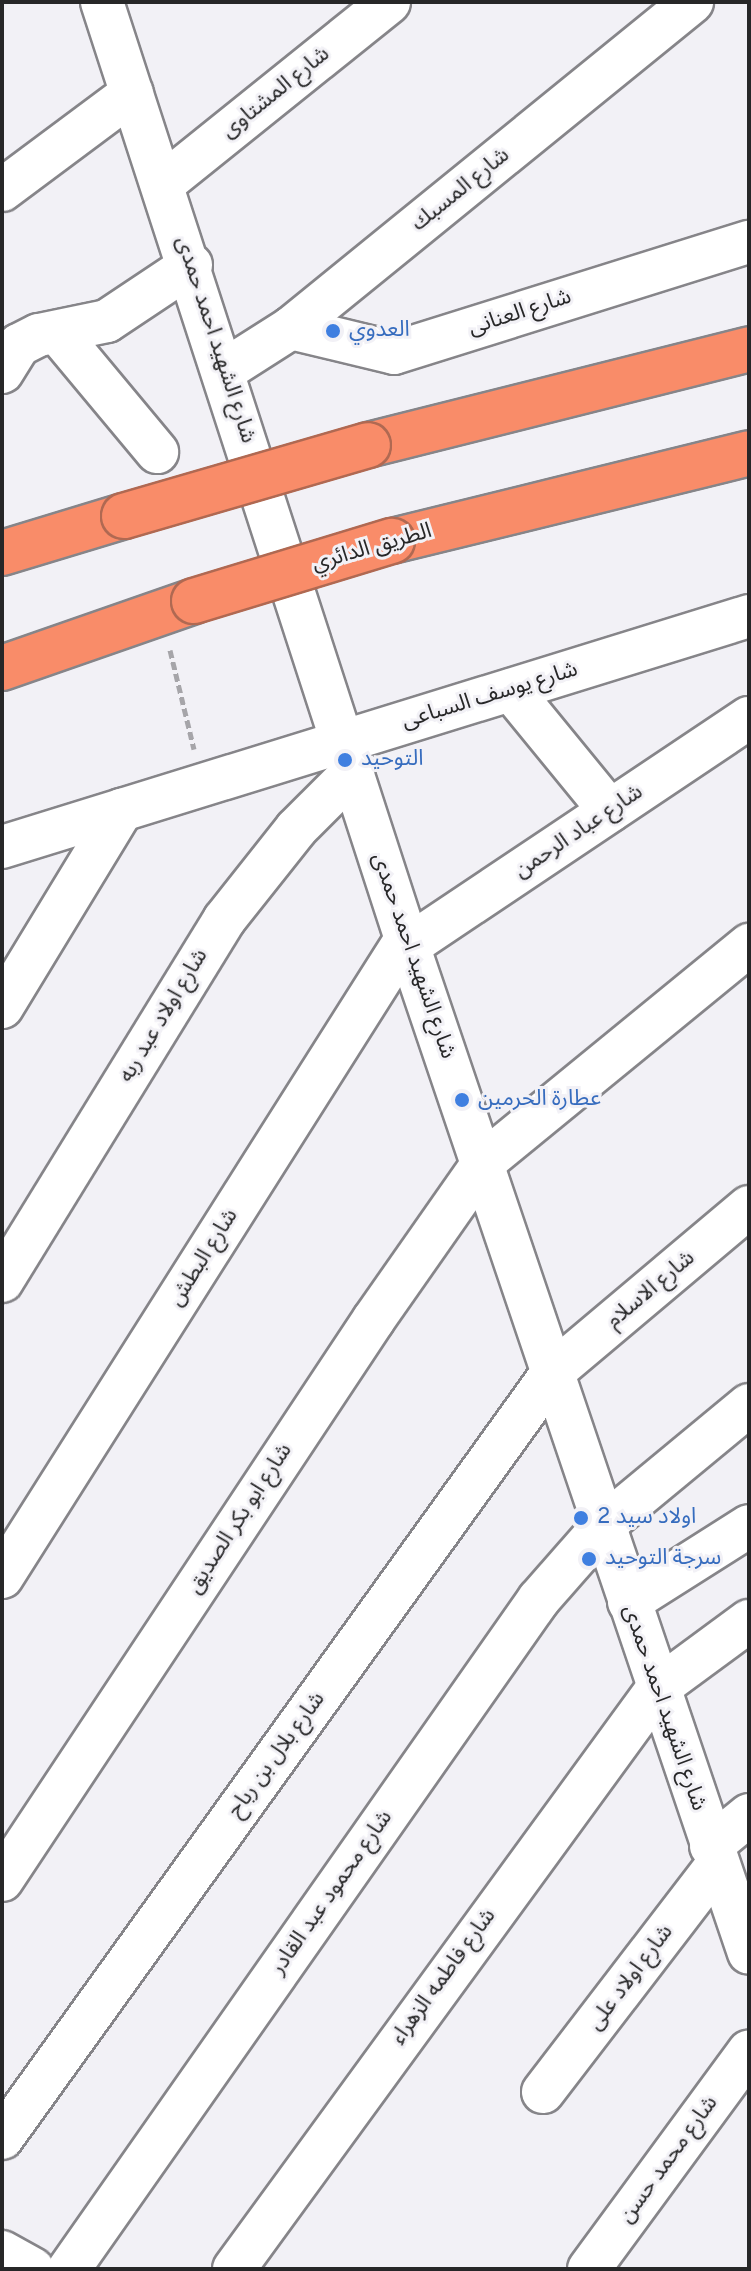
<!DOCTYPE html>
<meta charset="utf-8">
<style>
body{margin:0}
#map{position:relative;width:751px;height:2271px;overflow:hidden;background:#f2f1f6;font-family:Overpass,"Noto Sans Arabic",sans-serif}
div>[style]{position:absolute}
.path>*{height:5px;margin-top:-2.5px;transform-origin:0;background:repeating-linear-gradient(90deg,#a6a5a9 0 8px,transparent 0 12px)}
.roads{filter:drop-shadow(2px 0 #868589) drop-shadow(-2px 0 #868589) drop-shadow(0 2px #868589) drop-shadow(0 -2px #868589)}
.street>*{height:42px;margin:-21px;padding:0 21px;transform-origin:21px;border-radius:21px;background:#fff}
.highway>*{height:44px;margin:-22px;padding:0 22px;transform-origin:22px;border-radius:22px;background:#f98c69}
.bridges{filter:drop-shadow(2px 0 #b06952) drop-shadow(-2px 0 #b06952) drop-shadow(0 2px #b06952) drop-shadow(0 -2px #b06952)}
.highway-bridge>*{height:44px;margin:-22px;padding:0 22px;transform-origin:22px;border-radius:22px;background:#f98c69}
.dots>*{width:22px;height:22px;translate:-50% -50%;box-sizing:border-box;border:4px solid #f2f1f6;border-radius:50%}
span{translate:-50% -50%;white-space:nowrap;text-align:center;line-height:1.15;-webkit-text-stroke:6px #f2f1f6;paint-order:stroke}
.street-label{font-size:22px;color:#272728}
.shop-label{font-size:22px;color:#366cbe}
.left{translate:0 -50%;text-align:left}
.frame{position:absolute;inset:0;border:4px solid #272728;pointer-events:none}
</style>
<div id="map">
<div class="path">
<i style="left:170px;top:650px;width:102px;rotate:76.4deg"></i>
</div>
<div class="roads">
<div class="street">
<i style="left:102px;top:2px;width:985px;rotate:72.02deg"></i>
<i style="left:406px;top:939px;width:1070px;rotate:71.31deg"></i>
<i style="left:163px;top:184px;width:290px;rotate:-38.8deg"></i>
<i style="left:2px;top:190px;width:162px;rotate:-36.7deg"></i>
<i style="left:291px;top:328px;width:106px;rotate:13.6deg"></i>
<i style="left:394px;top:353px;width:372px;rotate:-17.4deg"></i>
<i style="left:58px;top:333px;width:155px;rotate:50.2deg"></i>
<i style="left:225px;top:370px;width:78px;rotate:-32.5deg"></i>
<i style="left:291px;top:328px;width:517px;rotate:-39.11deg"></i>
<i style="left:2px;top:372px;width:32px;rotate:-58deg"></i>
<i style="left:19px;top:345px;width:22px;rotate:-27deg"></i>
<i style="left:39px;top:335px;width:69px;rotate:-11.6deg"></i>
<i style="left:107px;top:321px;width:101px;rotate:-33.7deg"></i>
<i style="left:511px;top:690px;width:156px;rotate:50.7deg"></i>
<i style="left:2px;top:847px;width:782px;rotate:-17.18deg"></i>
<i style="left:408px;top:946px;width:410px;rotate:-33.8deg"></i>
<i style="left:2px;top:1007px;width:231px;rotate:-58.7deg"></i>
<i style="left:2px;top:1281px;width:424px;rotate:-58.4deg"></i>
<i style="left:224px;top:920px;width:116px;rotate:-51.6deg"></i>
<i style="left:296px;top:829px;width:81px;rotate:-45deg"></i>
<i style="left:2px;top:1577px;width:755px;rotate:-57.66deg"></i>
<i style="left:629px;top:1602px;width:142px;rotate:-32.3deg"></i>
<i style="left:711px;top:1846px;width:49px;rotate:-39.2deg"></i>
<i style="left:2px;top:1880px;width:673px;rotate:-56.45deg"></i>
<i style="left:374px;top:1319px;width:192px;rotate:-55deg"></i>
<i style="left:484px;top:1162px;width:343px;rotate:-39.3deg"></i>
<i style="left:543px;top:2092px;width:287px;rotate:-52.5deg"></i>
<i style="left:2px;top:2138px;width:944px;rotate:-54.27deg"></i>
<i style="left:553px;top:1372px;width:256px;rotate:-40.1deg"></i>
<i style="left:2px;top:2252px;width:35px;rotate:29deg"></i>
<i style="left:69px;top:2269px;width:818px;rotate:-54.95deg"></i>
<i style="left:539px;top:1599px;width:98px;rotate:-48.7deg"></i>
<i style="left:604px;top:1525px;width:188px;rotate:-39.6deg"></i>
<i style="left:234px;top:2269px;width:719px;rotate:-53.88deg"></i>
<i style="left:658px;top:1688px;width:113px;rotate:-36.4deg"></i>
<i style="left:589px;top:2269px;width:270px;rotate:-53.7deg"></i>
</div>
<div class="highway">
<i style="left:368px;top:445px;width:393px;rotate:-14.1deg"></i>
<i style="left:392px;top:541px;width:368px;rotate:-13.8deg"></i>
<i style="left:2px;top:553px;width:127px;rotate:-16.9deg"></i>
<i style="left:2px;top:668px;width:203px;rotate:-19.2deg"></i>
</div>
</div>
<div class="bridges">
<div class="highway-bridge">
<i style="left:124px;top:516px;width:254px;rotate:-16.2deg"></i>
<i style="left:194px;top:601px;width:207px;rotate:-16.9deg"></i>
</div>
</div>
<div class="dots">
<i style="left:333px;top:331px;background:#3f7fe0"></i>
<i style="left:345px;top:760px;background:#3f7fe0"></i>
<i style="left:462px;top:1100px;background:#3f7fe0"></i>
<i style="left:581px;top:1518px;background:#3f7fe0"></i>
<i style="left:589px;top:1559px;background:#3f7fe0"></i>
</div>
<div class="street-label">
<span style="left:276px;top:93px;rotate:-39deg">شارع المشتاوى</span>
<span style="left:461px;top:190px;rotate:-39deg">شارع المسبك</span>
<span style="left:520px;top:313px;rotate:-18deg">شارع العنانى</span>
<span style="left:215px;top:340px;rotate:72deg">شارع الشهيد احمد حمدى</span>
<span style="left:372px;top:548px;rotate:-16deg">الطريق الدائري</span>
<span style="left:490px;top:696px;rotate:-17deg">شارع يوسف السباعى</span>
<span style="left:579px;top:832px;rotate:-34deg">شارع عباد الرحمن</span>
<span style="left:413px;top:956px;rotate:71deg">شارع الشهيد احمد حمدى</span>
<span style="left:164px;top:1016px;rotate:-59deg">شارع اولاد عبد ربه</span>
<span style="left:204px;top:1258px;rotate:-58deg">شارع البطش</span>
<span style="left:651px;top:1290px;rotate:-40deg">شارع الاسلام</span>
<span style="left:240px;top:1519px;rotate:-57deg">شارع ابو بكر الصديق</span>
<span style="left:664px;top:1708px;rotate:71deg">شارع الشهيد احمد حمدى</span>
<span style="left:277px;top:1755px;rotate:-54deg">شارع بلال بن رباح</span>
<span style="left:332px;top:1893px;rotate:-55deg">شارع محمود عبد القادر</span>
<span style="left:444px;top:1977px;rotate:-54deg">شارع فاطمه الزهراء</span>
<span style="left:631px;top:1978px;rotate:-53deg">شارع اولاد على</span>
<span style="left:669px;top:2160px;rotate:-54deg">شارع محمد حسن</span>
</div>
<div class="shop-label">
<span class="left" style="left:349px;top:331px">العدوي</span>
<span class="left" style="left:361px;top:760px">التوحيد</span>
<span class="left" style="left:478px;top:1100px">عطارة الحرمين</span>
<span class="left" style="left:597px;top:1518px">اولاد سيد 2</span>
<span class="left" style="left:605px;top:1559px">سرجة التوحيد</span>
</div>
<div class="frame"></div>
</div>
